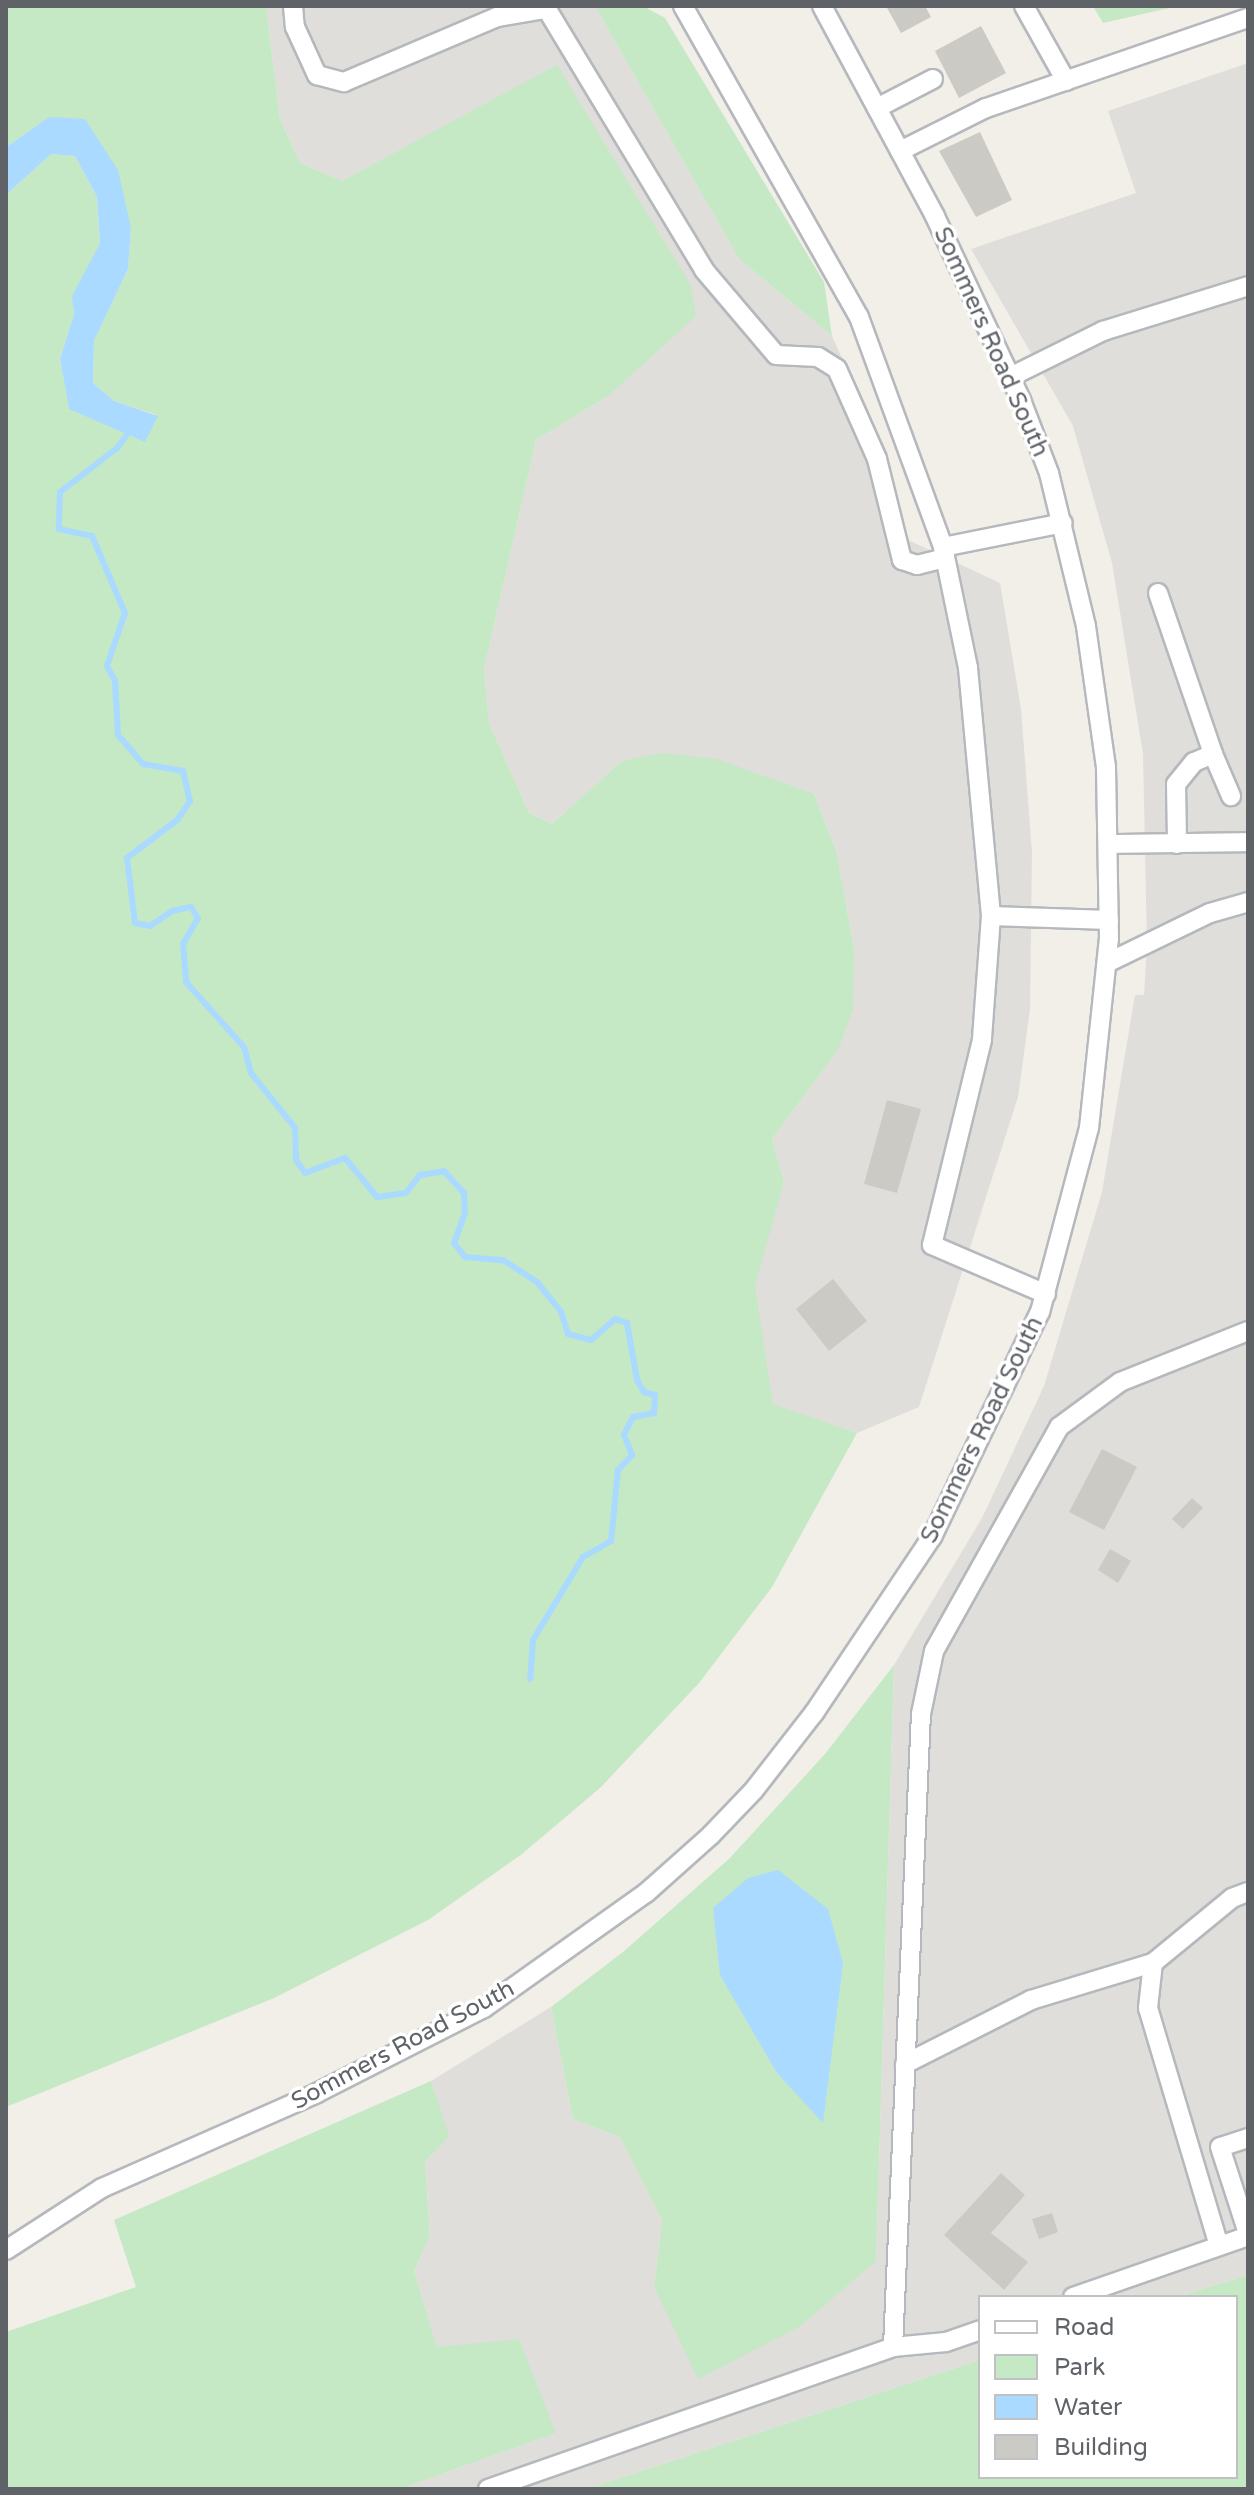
<!DOCTYPE html>
<style>
body{margin:0}
#map{position:relative;width:1254px;height:2495px;overflow:hidden;background:#f1efe8;font-family:"Varela Round",sans-serif}
div>[style]{position:absolute}
.industrial>*{inset:0;background:#e0deda}
.green>*{inset:0;background:#c5e8c5}
.water>*{inset:0;background:#aadaff}
.stream>*{height:6px;margin:-3px;padding:0 3px;transform-origin:3px;border-radius:3px;background:#aadaff}
.building>*{inset:0;background:#cccac5}
.roads{filter:drop-shadow(2px 0 #b5b8bc) drop-shadow(-2px 0 #b5b8bc) drop-shadow(0 2px #b5b8bc) drop-shadow(0 -2px #b5b8bc)}
.minor>*{height:18px;margin:-9px;padding:0 9px;transform-origin:9px;border-radius:9px;background:#fff}
span{translate:-50% -50%;white-space:nowrap;text-align:center;line-height:1.15;-webkit-text-stroke:7px #fff;paint-order:stroke}
.street-label{font-size:24px;color:#5f6368}
.frame{position:absolute;inset:0;border:8px solid #5f6368;pointer-events:none}
.legend{position:absolute;left:978px;top:2295px;width:260px;height:184px;box-sizing:border-box;background:#fff;border:2px solid #bfc1c3;margin:0;padding:10px 14px;list-style:none;font-size:24px;color:#5f6368}
.legend li{display:flex;align-items:center;gap:16px;height:40px}
.legend b{width:40px;border:2px solid #bfc1c3}
</style>
<div id="map">
<div class="industrial">
<i style="clip-path:polygon(266px 6px,595px 6px,739px 259px,832px 336px,887px 458px,906px 539px,1000px 583px,1021px 709px,1032px 852px,1030px 1009px,1018px 1097px,919px 1407px,857px 1433px,773px 1405px,754px 1285px,784px 1182px,772px 1139px,838px 1050px,854px 950px,837px 853px,814px 794px,622px 761px,552px 824px,529px 813px,489px 723px,484px 669px,536px 440px,608px 396px,557px 66px,342px 181px,300px 163px,280px 119px)"></i>
<i style="clip-path:polygon(1248px 63px,1248px 2275px,1177px 2297px,980px 2297px,980px 2360px,587px 2489px,400px 2489px,556px 2433px,437px 2347px,414px 2271px,430px 2236px,425px 2161px,448px 2136px,431px 2081px,551px 2007px,573px 2119px,620px 2137px,662px 2220px,654px 2287px,876px 2261px,894px 1665px,982px 1518px,1044px 1386px,1102px 1192px,1135px 995px,1144px 995px,1147px 947px,1143px 754px,1112px 563px,1073px 426px,971px 249px,1136px 193px,1108px 111px)"></i>
</div>
<div class="green">
<i style="clip-path:polygon(6px 6px,266px 6px,280px 119px,300px 163px,342px 181px,557px 65px,690px 284px,696px 316px,608px 396px,536px 440px,484px 669px,489px 723px,529px 813px,552px 824px,622px 761px,663px 753px,717px 759px,814px 794px,837px 853px,854px 950px,853px 1009px,838px 1050px,772px 1139px,784px 1182px,755px 1286px,773px 1404px,857px 1433px,772px 1587px,699px 1683px,601px 1787px,522px 1854px,428px 1920px,274px 1998px,6px 2107px,6px 195px,51px 154px,75px 156px,97px 197px,100px 243px,73px 296px,74px 314px,60px 359px,69px 408px,157px 415px,114px 401px,93px 383px,94px 341px,128px 269px,131px 228px,49px 117px,6px 147px)"></i>
<i style="clip-path:polygon(595px 6px,643px 6px,665px 18px,824px 282px,832px 336px,739px 259px)"></i>
<i style="clip-path:polygon(1093px 6px,1178px 6px,1103px 23px)"></i>
<i style="clip-path:polygon(894px 1665px,876px 2261px,799px 2327px,698px 2379px,654px 2287px,662px 2220px,620px 2137px,573px 2119px,551px 2007px,623px 1952px,730px 1858px,825px 1754px)"></i>
<i style="clip-path:polygon(431px 2081px,449px 2136px,425px 2161px,430px 2236px,414px 2271px,437px 2347px,519px 2339px,556px 2433px,400px 2489px,6px 2489px,6px 2332px,136px 2287px,114px 2220px)"></i>
<i style="clip-path:polygon(1248px 2275px,1248px 2489px,587px 2489px,980px 2360px,980px 2477px,1236px 2477px,1236px 2297px,1177px 2297px)"></i>
</div>
<div class="water">
<i style="clip-path:polygon(49px 117px,85px 119px,118px 170px,131px 228px,128px 269px,94px 341px,93px 383px,114px 401px,158px 416px,145px 442px,69px 409px,60px 359px,74px 314px,72px 296px,100px 243px,97px 197px,75px 156px,51px 154px,6px 195px,6px 147px)"></i>
<i style="clip-path:polygon(778px 1870px,828px 1909px,843px 1963px,823px 2123px,777px 2073px,720px 1975px,713px 1908px,748px 1878px)"></i>
</div>
<div class="stream">
<i style="left:131px;top:429px;width:24px;rotate:126deg"></i>
<i style="left:117px;top:448px;width:72px;rotate:142.3deg"></i>
<i style="left:60px;top:492px;width:37px;rotate:92deg"></i>
<i style="left:59px;top:529px;width:34px;rotate:12deg"></i>
<i style="left:92px;top:536px;width:84px;rotate:66.8deg"></i>
<i style="left:125px;top:613px;width:56px;rotate:108.8deg"></i>
<i style="left:107px;top:666px;width:17px;rotate:62deg"></i>
<i style="left:115px;top:681px;width:54px;rotate:86.8deg"></i>
<i style="left:118px;top:735px;width:38px;rotate:49deg"></i>
<i style="left:143px;top:764px;width:41px;rotate:9.9deg"></i>
<i style="left:183px;top:771px;width:31px;rotate:77deg"></i>
<i style="left:190px;top:801px;width:23px;rotate:124deg"></i>
<i style="left:177px;top:820px;width:63px;rotate:142.8deg"></i>
<i style="left:127px;top:858px;width:65px;rotate:83deg"></i>
<i style="left:135px;top:923px;width:15px;rotate:11deg"></i>
<i style="left:150px;top:926px;width:27px;rotate:-34deg"></i>
<i style="left:172px;top:911px;width:19px;rotate:-12deg"></i>
<i style="left:191px;top:907px;width:13px;rotate:58deg"></i>
<i style="left:198px;top:918px;width:30px;rotate:120deg"></i>
<i style="left:183px;top:944px;width:38px;rotate:85deg"></i>
<i style="left:186px;top:982px;width:87px;rotate:48.3deg"></i>
<i style="left:244px;top:1047px;width:27px;rotate:75deg"></i>
<i style="left:251px;top:1073px;width:70px;rotate:51.3deg"></i>
<i style="left:295px;top:1128px;width:32px;rotate:88deg"></i>
<i style="left:296px;top:1160px;width:16px;rotate:55deg"></i>
<i style="left:305px;top:1173px;width:43px;rotate:-20.6deg"></i>
<i style="left:345px;top:1158px;width:50px;rotate:50.6deg"></i>
<i style="left:377px;top:1197px;width:29px;rotate:-8deg"></i>
<i style="left:406px;top:1193px;width:23px;rotate:-52deg"></i>
<i style="left:420px;top:1175px;width:24px;rotate:-9deg"></i>
<i style="left:444px;top:1171px;width:30px;rotate:48deg"></i>
<i style="left:464px;top:1193px;width:20px;rotate:87deg"></i>
<i style="left:465px;top:1213px;width:32px;rotate:110deg"></i>
<i style="left:454px;top:1243px;width:18px;rotate:52deg"></i>
<i style="left:465px;top:1257px;width:38px;rotate:5deg"></i>
<i style="left:503px;top:1260px;width:40px;rotate:32.9deg"></i>
<i style="left:537px;top:1282px;width:38px;rotate:51deg"></i>
<i style="left:561px;top:1312px;width:23px;rotate:72deg"></i>
<i style="left:568px;top:1334px;width:24px;rotate:15deg"></i>
<i style="left:591px;top:1340px;width:32px;rotate:-41deg"></i>
<i style="left:615px;top:1319px;width:13px;rotate:18deg"></i>
<i style="left:627px;top:1323px;width:58px;rotate:80deg"></i>
<i style="left:637px;top:1380px;width:14px;rotate:60deg"></i>
<i style="left:644px;top:1392px;width:11px;rotate:15deg"></i>
<i style="left:655px;top:1395px;width:18px;rotate:93deg"></i>
<i style="left:654px;top:1413px;width:21px;rotate:169deg"></i>
<i style="left:633px;top:1417px;width:20px;rotate:117deg"></i>
<i style="left:624px;top:1435px;width:22px;rotate:68deg"></i>
<i style="left:632px;top:1455px;width:21px;rotate:133deg"></i>
<i style="left:618px;top:1470px;width:71px;rotate:95.6deg"></i>
<i style="left:611px;top:1541px;width:32px;rotate:150deg"></i>
<i style="left:583px;top:1557px;width:97px;rotate:121.1deg"></i>
<i style="left:533px;top:1640px;width:39px;rotate:94deg"></i>
</div>
<div class="building">
<i style="clip-path:polygon(886px 6px,925px 6px,931px 17px,901px 33px)"></i>
<i style="clip-path:polygon(981px 26px,1006px 73px,959px 98px,935px 51px)"></i>
<i style="clip-path:polygon(980px 132px,1012px 200px,976px 217px,939px 151px)"></i>
<i style="clip-path:polygon(887px 1100px,921px 1109px,897px 1193px,864px 1184px)"></i>
<i style="clip-path:polygon(833px 1279px,867px 1321px,829px 1351px,796px 1309px)"></i>
<i style="clip-path:polygon(1102px 1449px,1137px 1467px,1104px 1530px,1069px 1512px)"></i>
<i style="clip-path:polygon(1192px 1498px,1203px 1508px,1183px 1529px,1172px 1519px)"></i>
<i style="clip-path:polygon(1110px 1549px,1131px 1561px,1118px 1583px,1098px 1570px)"></i>
<i style="clip-path:polygon(1001px 2173px,1025px 2195px,991px 2233px,1028px 2262px,1004px 2290px,944px 2235px)"></i>
<i style="clip-path:polygon(1052px 2213px,1058px 2232px,1039px 2239px,1032px 2219px)"></i>
</div>
<div class="roads">
<div class="minor">
<i style="left:293px;top:6px;width:21px;rotate:85deg"></i>
<i style="left:295px;top:27px;width:53px;rotate:65.4deg"></i>
<i style="left:317px;top:75px;width:28px;rotate:15deg"></i>
<i style="left:344px;top:82px;width:166px;rotate:-23deg"></i>
<i style="left:497px;top:17px;width:49px;rotate:-9.5deg"></i>
<i style="left:545px;top:6px;width:308px;rotate:58.9deg"></i>
<i style="left:704px;top:270px;width:111px;rotate:49.7deg"></i>
<i style="left:776px;top:355px;width:42px;rotate:2.7deg"></i>
<i style="left:818px;top:357px;width:22px;rotate:32deg"></i>
<i style="left:837px;top:369px;width:98px;rotate:66deg"></i>
<i style="left:877px;top:459px;width:104px;rotate:76.1deg"></i>
<i style="left:902px;top:560px;width:16px;rotate:18deg"></i>
<i style="left:917px;top:565px;width:29px;rotate:-14deg"></i>
<i style="left:683px;top:6px;width:357px;rotate:60.5deg"></i>
<i style="left:859px;top:317px;width:245px;rotate:69.9deg"></i>
<i style="left:943px;top:547px;width:122px;rotate:-11.3deg"></i>
<i style="left:1024px;top:6px;width:86px;rotate:60.8deg"></i>
<i style="left:877px;top:108px;width:63px;rotate:-27.4deg"></i>
<i style="left:900px;top:151px;width:96px;rotate:-26.6deg"></i>
<i style="left:986px;top:108px;width:277px;rotate:-19deg"></i>
<i style="left:1010px;top:377px;width:104px;rotate:-26.3deg"></i>
<i style="left:1103px;top:331px;width:152px;rotate:-17.2deg"></i>
<i style="left:943px;top:547px;width:124px;rotate:78.3deg"></i>
<i style="left:968px;top:668px;width:249px;rotate:84.7deg"></i>
<i style="left:991px;top:916px;width:124px;rotate:94.2deg"></i>
<i style="left:982px;top:1040px;width:211px;rotate:103.7deg"></i>
<i style="left:932px;top:1245px;width:124px;rotate:23.3deg"></i>
<i style="left:1158px;top:593px;width:170px;rotate:71.1deg"></i>
<i style="left:1213px;top:754px;width:21px;rotate:157deg"></i>
<i style="left:1194px;top:762px;width:28px;rotate:129deg"></i>
<i style="left:1176px;top:784px;width:60px;rotate:89deg"></i>
<i style="left:1213px;top:754px;width:46px;rotate:66.8deg"></i>
<i style="left:1109px;top:844px;width:139px;rotate:-0.8deg"></i>
<i style="left:991px;top:916px;width:118px;rotate:1.9deg"></i>
<i style="left:1107px;top:963px;width:114px;rotate:-25.9deg"></i>
<i style="left:1210px;top:913px;width:40px;rotate:-16deg"></i>
<i style="left:905px;top:2064px;width:141px;rotate:-26.9deg"></i>
<i style="left:1031px;top:2000px;width:127px;rotate:-16.9deg"></i>
<i style="left:1248px;top:2138px;width:29px;rotate:162deg"></i>
<i style="left:1220px;top:2147px;width:90px;rotate:72deg"></i>
<i style="left:1219px;top:2246px;width:248px;rotate:-106.6deg"></i>
<i style="left:1148px;top:2008px;width:45px;rotate:-83.7deg"></i>
<i style="left:1153px;top:1963px;width:102px;rotate:-39.4deg"></i>
<i style="left:1232px;top:1898px;width:17px;rotate:-21deg"></i>
<i style="left:6px;top:2250px;width:114px;rotate:-32.9deg"></i>
<i style="left:102px;top:2188px;width:235px;rotate:-23.8deg"></i>
<i style="left:317px;top:2093px;width:187px;rotate:-27deg"></i>
<i style="left:484px;top:2008px;width:199px;rotate:-35.4deg"></i>
<i style="left:646px;top:1893px;width:87px;rotate:-41.7deg"></i>
<i style="left:711px;top:1835px;width:62px;rotate:-46.3deg"></i>
<i style="left:754px;top:1790px;width:98px;rotate:-52.1deg"></i>
<i style="left:814px;top:1713px;width:212px;rotate:-56.2deg"></i>
<i style="left:932px;top:1537px;width:250px;rotate:-64.4deg"></i>
<i style="left:1040px;top:1312px;width:190px;rotate:-75.1deg"></i>
<i style="left:1089px;top:1128px;width:190px;rotate:-84deg"></i>
<i style="left:1109px;top:939px;width:172px;rotate:-91deg"></i>
<i style="left:1106px;top:767px;width:142px;rotate:-98.1deg"></i>
<i style="left:1086px;top:626px;width:157px;rotate:-103.6deg"></i>
<i style="left:1049px;top:473px;width:78px;rotate:-111deg"></i>
<i style="left:1021px;top:400px;width:203px;rotate:-115.1deg"></i>
<i style="left:935px;top:216px;width:238px;rotate:-118.3deg"></i>
<i style="left:1073px;top:2297px;width:185px;rotate:-19.2deg"></i>
<i style="left:893px;top:2347px;width:634px;rotate:-87.47deg"></i>
<i style="left:921px;top:1714px;width:64px;rotate:-78.3deg"></i>
<i style="left:934px;top:1651px;width:257px;rotate:-60.8deg"></i>
<i style="left:1059px;top:1427px;width:76px;rotate:-36.4deg"></i>
<i style="left:1120px;top:1382px;width:138px;rotate:-21.7deg"></i>
<i style="left:488px;top:2489px;width:429px;rotate:-19.3deg"></i>
<i style="left:893px;top:2347px;width:53px;rotate:-5.4deg"></i>
<i style="left:946px;top:2342px;width:36px;rotate:-19deg"></i>
</div>
</div>
<div class="street-label">
<span style="left:991px;top:342px;rotate:66deg">Sommers Road South</span>
<span style="left:982px;top:1430px;rotate:-64deg">Sommers Road South</span>
<span style="left:403px;top:2045px;rotate:-28deg">Sommers Road South</span>
</div>
<div class="frame"></div>
<ul class="legend">
<li><b style="height:10px;background:#fff"></b>Road</li>
<li><b style="height:22px;background:#c5e8c5"></b>Park</li>
<li><b style="height:22px;background:#aadaff"></b>Water</li>
<li><b style="height:22px;background:#cccac5"></b>Building</li>
</ul>
</div>
